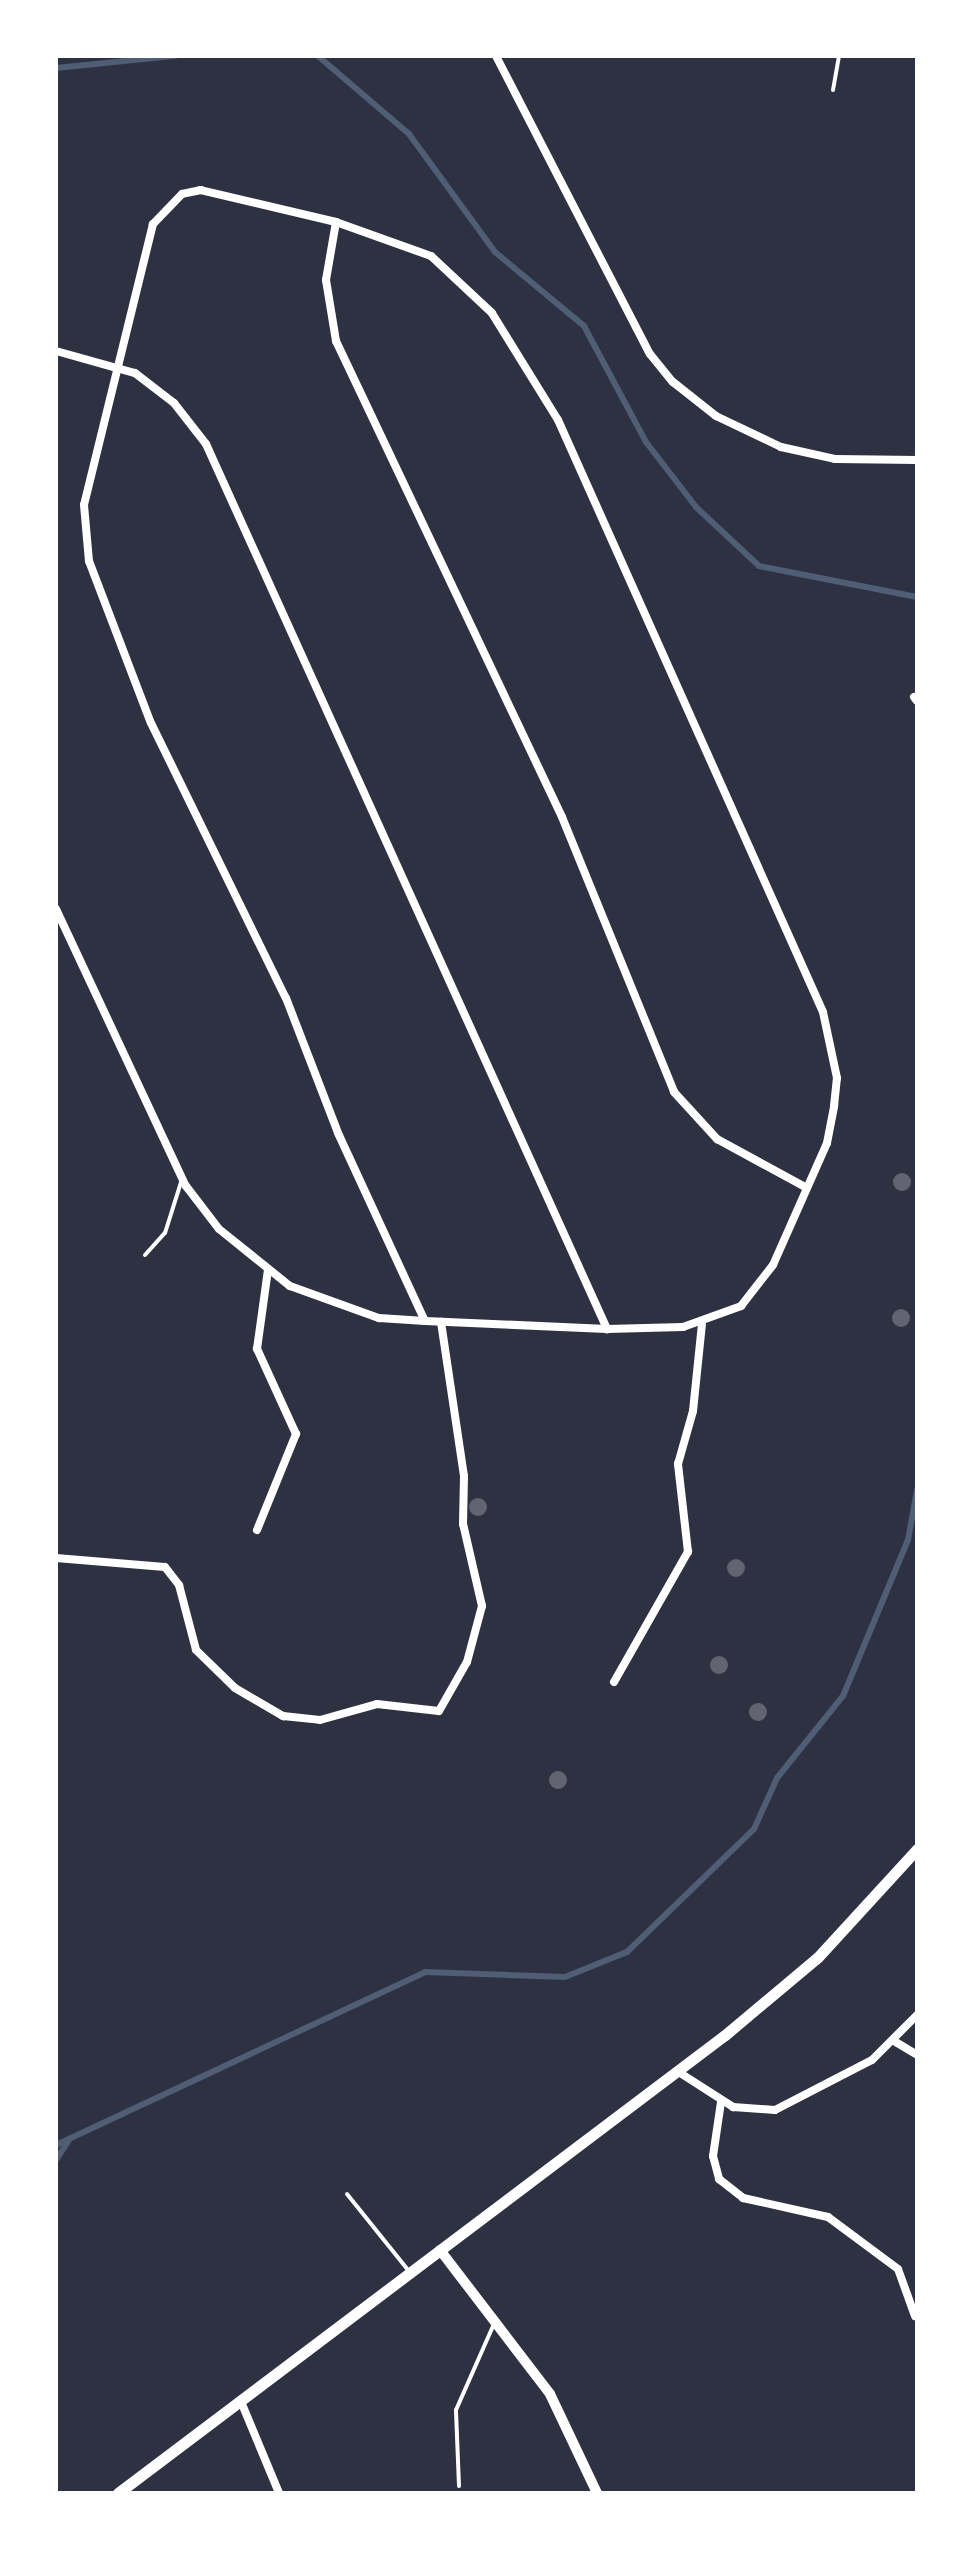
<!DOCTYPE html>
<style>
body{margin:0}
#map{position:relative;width:973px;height:2549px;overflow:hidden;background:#2d3142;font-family:"Space Grotesk",sans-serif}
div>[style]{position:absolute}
.stream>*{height:6px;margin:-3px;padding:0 3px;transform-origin:3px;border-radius:3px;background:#4f5d75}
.building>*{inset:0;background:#626471}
.round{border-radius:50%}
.service>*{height:4px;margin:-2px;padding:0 2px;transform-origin:2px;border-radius:2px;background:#fff}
.minor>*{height:8px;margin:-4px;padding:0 4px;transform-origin:4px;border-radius:4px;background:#fff}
.tertiary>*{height:10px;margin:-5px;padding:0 5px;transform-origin:5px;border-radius:5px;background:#fff}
.secondary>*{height:11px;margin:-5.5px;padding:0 5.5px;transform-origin:5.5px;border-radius:5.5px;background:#fff}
span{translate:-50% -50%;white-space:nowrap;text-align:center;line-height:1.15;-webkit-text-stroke:8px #fff;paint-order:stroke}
.frame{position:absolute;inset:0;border:58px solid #fff;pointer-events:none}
</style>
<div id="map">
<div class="stream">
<i style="left:318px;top:56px;width:120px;rotate:40.6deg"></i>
<i style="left:409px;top:134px;width:146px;rotate:53.9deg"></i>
<i style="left:495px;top:252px;width:116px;rotate:39.7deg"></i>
<i style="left:584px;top:326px;width:132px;rotate:61.9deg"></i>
<i style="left:646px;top:442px;width:82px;rotate:52.4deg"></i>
<i style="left:696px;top:507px;width:86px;rotate:43.1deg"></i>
<i style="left:759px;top:566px;width:161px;rotate:11.1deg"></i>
<i style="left:56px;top:68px;width:120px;rotate:-5.8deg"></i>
<i style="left:56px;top:2145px;width:408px;rotate:-25.1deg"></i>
<i style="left:425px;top:1972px;width:140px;rotate:2deg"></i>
<i style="left:565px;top:1977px;width:67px;rotate:-22deg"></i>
<i style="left:627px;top:1952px;width:177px;rotate:-44.1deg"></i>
<i style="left:754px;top:1829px;width:56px;rotate:-65.7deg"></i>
<i style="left:777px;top:1778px;width:105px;rotate:-51.2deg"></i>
<i style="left:843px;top:1696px;width:169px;rotate:-67.4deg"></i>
<i style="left:908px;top:1540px;width:51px;rotate:-79.8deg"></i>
<i style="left:56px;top:2160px;width:24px;rotate:-57deg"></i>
</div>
<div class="building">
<i class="round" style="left:893px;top:1173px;width:18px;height:18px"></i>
<i class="round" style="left:892px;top:1309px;width:18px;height:18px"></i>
<i class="round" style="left:469px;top:1498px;width:18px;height:18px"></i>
<i class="round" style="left:727px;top:1559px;width:18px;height:18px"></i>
<i class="round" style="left:710px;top:1656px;width:18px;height:18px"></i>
<i class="round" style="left:749px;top:1703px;width:18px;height:18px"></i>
<i class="round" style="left:549px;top:1771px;width:18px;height:18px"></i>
</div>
<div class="service">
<i style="left:833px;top:90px;width:35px;rotate:-80deg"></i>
<i style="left:145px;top:1255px;width:30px;rotate:-48deg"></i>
<i style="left:165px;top:1233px;width:57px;rotate:-72.5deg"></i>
<i style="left:347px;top:2194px;width:99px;rotate:51.2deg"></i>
<i style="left:459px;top:2486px;width:76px;rotate:-92.3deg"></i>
<i style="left:456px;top:2410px;width:94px;rotate:-66.2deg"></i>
</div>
<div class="minor">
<i style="left:496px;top:56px;width:335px;rotate:62.7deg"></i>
<i style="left:650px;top:354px;width:36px;rotate:51deg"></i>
<i style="left:673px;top:382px;width:55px;rotate:38.3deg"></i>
<i style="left:716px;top:416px;width:72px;rotate:25.5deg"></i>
<i style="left:781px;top:447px;width:55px;rotate:12.5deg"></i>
<i style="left:835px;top:459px;width:82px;rotate:0.7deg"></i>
<i style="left:336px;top:222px;width:59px;rotate:99.8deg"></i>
<i style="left:326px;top:280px;width:62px;rotate:80.7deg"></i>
<i style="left:336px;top:341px;width:527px;rotate:64.6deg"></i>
<i style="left:562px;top:817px;width:297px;rotate:67.8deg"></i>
<i style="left:674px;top:1092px;width:64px;rotate:47.5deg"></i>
<i style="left:717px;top:1139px;width:102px;rotate:28.6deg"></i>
<i style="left:56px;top:351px;width:82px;rotate:15.6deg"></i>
<i style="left:135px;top:373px;width:49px;rotate:37.6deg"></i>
<i style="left:174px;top:403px;width:52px;rotate:52deg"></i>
<i style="left:206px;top:444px;width:972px;rotate:65.62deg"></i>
<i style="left:914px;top:697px;width:5px;rotate:53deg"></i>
<i style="left:56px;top:909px;width:306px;rotate:64.9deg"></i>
<i style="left:186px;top:1186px;width:54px;rotate:52.5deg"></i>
<i style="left:219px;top:1229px;width:91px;rotate:38.8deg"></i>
<i style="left:290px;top:1286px;width:95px;rotate:19.8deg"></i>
<i style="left:379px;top:1318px;width:46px;rotate:3.7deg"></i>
<i style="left:425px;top:1321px;width:182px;rotate:2.5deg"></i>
<i style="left:607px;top:1329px;width:76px;rotate:-1.5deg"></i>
<i style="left:683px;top:1327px;width:62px;rotate:-19.9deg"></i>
<i style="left:741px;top:1306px;width:52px;rotate:-52deg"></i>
<i style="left:773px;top:1265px;width:133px;rotate:-66.1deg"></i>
<i style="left:827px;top:1143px;width:38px;rotate:-79deg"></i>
<i style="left:834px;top:1106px;width:28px;rotate:-84deg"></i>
<i style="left:837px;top:1078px;width:67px;rotate:-102deg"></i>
<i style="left:823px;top:1012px;width:649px;rotate:-114.11deg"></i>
<i style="left:558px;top:420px;width:126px;rotate:-121.7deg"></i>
<i style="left:492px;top:313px;width:83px;rotate:-136.9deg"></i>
<i style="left:431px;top:256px;width:101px;rotate:-160.3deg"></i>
<i style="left:336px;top:222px;width:139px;rotate:-166.7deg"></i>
<i style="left:201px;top:190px;width:19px;rotate:168deg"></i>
<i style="left:182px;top:194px;width:42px;rotate:134deg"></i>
<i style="left:153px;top:224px;width:289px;rotate:103.8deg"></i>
<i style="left:84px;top:505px;width:56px;rotate:84.9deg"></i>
<i style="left:89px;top:561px;width:173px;rotate:69.1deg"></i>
<i style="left:151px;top:723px;width:306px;rotate:63.9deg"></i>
<i style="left:286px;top:998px;width:145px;rotate:68.9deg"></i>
<i style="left:338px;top:1133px;width:207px;rotate:65.2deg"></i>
<i style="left:257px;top:1530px;width:104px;rotate:-67.9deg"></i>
<i style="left:296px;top:1434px;width:94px;rotate:-114.6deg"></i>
<i style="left:257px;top:1349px;width:80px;rotate:-82.1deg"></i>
<i style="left:56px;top:1558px;width:109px;rotate:4.7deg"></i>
<i style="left:165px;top:1567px;width:23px;rotate:52deg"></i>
<i style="left:179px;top:1585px;width:67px;rotate:75.3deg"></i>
<i style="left:196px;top:1650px;width:54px;rotate:44.3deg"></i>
<i style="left:235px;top:1688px;width:56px;rotate:30.3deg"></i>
<i style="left:283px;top:1716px;width:37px;rotate:6deg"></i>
<i style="left:320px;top:1720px;width:59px;rotate:-15.7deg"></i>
<i style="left:377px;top:1704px;width:62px;rotate:6.4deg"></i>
<i style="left:439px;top:1711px;width:56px;rotate:-60.3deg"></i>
<i style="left:467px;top:1662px;width:58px;rotate:-75deg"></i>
<i style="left:482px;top:1606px;width:84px;rotate:-103deg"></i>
<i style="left:463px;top:1524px;width:48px;rotate:-88.8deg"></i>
<i style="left:464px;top:1476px;width:156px;rotate:-98.5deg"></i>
<i style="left:614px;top:1682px;width:150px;rotate:-60.4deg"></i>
<i style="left:688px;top:1552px;width:89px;rotate:-96.5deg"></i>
<i style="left:678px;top:1464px;width:55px;rotate:-74.2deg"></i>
<i style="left:693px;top:1411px;width:87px;rotate:-84.1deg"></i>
<i style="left:894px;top:2041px;width:27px;rotate:31deg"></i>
<i style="left:677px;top:2071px;width:67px;rotate:32.7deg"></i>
<i style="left:733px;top:2107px;width:42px;rotate:4.1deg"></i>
<i style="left:775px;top:2110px;width:109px;rotate:-27.3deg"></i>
<i style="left:872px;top:2060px;width:64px;rotate:-45deg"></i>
<i style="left:721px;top:2102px;width:55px;rotate:98.4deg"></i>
<i style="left:713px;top:2156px;width:24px;rotate:75deg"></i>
<i style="left:719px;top:2179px;width:31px;rotate:38deg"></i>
<i style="left:743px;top:2198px;width:87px;rotate:12.6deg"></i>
<i style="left:828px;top:2217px;width:87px;rotate:36.6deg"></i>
<i style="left:898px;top:2269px;width:50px;rotate:70.1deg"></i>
<i style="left:242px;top:2404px;width:96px;rotate:67.4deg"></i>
</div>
<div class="tertiary">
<i style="left:440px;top:2250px;width:181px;rotate:52.6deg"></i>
<i style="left:550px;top:2394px;width:110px;rotate:64.6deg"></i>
</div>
<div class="secondary">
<i style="left:118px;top:2493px;width:760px;rotate:-37.04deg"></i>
<i style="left:725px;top:2035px;width:121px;rotate:-40deg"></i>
<i style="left:818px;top:1957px;width:147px;rotate:-47.5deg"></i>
</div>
<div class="frame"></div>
</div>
